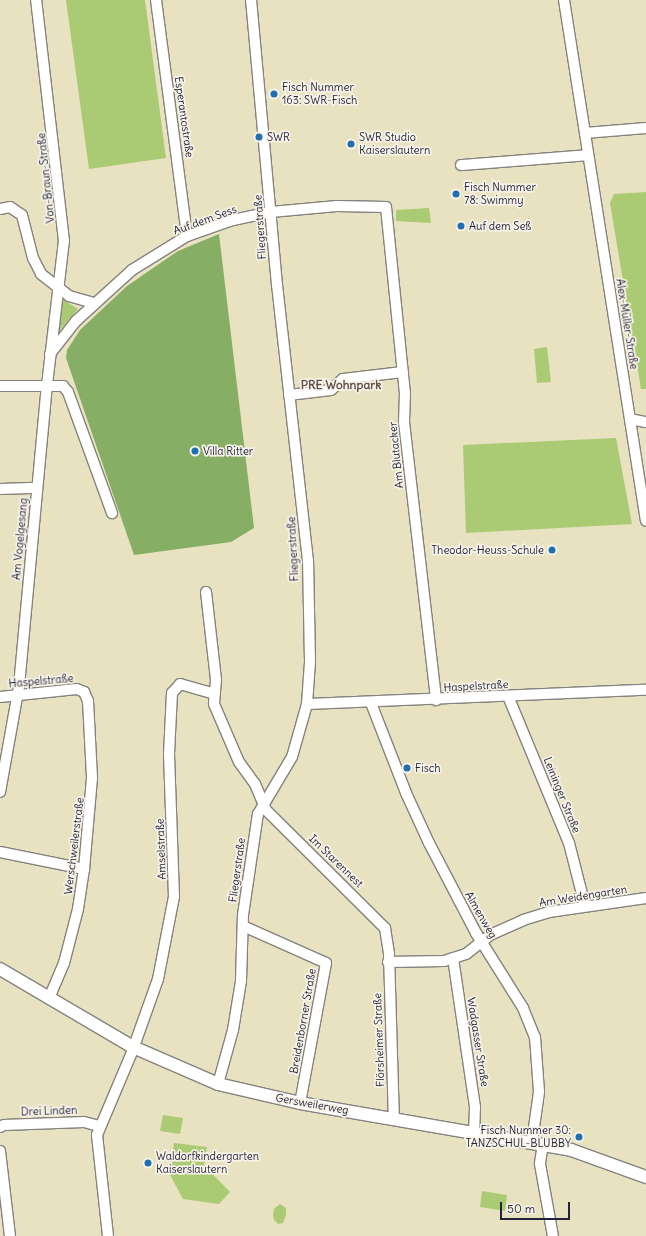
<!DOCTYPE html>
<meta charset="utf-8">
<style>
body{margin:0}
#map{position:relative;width:646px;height:1236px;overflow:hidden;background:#e8e2c0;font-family:Delius,sans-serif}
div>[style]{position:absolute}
.green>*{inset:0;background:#aaca73}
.forest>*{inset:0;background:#87ae65}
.roads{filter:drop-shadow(1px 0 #85827e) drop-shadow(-1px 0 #85827e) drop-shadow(0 1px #85827e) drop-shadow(0 -1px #85827e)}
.minor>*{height:10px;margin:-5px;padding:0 5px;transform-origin:5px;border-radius:5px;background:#fff}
.tertiary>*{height:12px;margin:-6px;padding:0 6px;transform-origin:6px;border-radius:6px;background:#fff}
.dots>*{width:11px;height:11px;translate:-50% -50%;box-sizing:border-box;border:2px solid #f7f3e8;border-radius:50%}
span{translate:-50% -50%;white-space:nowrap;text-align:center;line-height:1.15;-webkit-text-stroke:3.5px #f7f3e8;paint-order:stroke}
.poi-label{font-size:11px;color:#22223b}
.left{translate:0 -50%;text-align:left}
.right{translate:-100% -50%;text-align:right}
.street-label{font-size:11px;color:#22223b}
.neighbourhood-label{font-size:12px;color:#654f4e;font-weight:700}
.scale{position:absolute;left:500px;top:1202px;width:70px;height:18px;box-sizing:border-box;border:2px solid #22223b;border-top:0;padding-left:5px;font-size:12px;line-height:14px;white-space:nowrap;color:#22223b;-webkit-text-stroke:3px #f7f3e8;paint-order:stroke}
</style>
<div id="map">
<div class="green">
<i style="clip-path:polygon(66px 0,145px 0,166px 158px,89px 169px)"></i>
<i style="clip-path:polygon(646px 192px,646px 389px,641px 389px,610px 203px,614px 194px)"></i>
<i style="clip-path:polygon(429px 208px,431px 223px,396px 221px,396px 210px)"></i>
<i style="clip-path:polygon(64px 300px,78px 309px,58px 332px,61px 301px)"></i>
<i style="clip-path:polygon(547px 347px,551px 382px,537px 383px,534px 349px)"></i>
<i style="clip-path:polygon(616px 438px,632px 524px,466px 533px,463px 445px)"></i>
<i style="clip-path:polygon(163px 1115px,183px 1118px,180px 1134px,160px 1131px)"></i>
<i style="clip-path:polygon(174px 1143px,207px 1147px,204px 1165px,230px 1192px,219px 1204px,183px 1199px,170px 1175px)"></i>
<i style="clip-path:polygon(482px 1191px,507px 1195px,505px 1211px,480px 1207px)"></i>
<i style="clip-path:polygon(280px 1204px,286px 1208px,286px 1215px,283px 1223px,278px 1224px,274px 1220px,273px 1215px,274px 1209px)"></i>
</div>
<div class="forest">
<i style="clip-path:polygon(219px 234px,254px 528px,231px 542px,134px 555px,66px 358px,67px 350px,80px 330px,127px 286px,178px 251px)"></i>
</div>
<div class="roads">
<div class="minor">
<i style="left:156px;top:0;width:238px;rotate:82.5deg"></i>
<i style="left:564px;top:0;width:527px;rotate:81.06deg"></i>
<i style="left:585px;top:133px;width:61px;rotate:-4.7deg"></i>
<i style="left:461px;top:165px;width:127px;rotate:-4.5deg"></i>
<i style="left:0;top:209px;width:10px;rotate:-11deg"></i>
<i style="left:10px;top:207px;width:14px;rotate:34deg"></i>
<i style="left:22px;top:215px;width:44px;rotate:75.7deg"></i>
<i style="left:33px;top:258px;width:18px;rotate:63deg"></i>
<i style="left:41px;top:274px;width:36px;rotate:38deg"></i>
<i style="left:69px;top:296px;width:26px;rotate:16deg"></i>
<i style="left:50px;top:354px;width:42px;rotate:-51.8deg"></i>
<i style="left:76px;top:321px;width:76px;rotate:-42.3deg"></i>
<i style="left:132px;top:270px;width:65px;rotate:-31.7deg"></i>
<i style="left:187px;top:236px;width:49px;rotate:-19.2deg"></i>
<i style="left:233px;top:220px;width:39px;rotate:-12deg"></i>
<i style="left:271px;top:212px;width:66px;rotate:-5.2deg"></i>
<i style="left:337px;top:206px;width:49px;rotate:1.2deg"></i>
<i style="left:386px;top:207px;width:187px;rotate:84.2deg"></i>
<i style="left:405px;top:393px;width:29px;rotate:92deg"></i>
<i style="left:404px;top:422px;width:280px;rotate:83.4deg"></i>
<i style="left:0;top:386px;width:63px"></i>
<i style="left:63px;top:386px;width:8px;rotate:50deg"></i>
<i style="left:68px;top:392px;width:129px;rotate:70deg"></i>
<i style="left:289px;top:395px;width:42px;rotate:-6.8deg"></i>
<i style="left:331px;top:390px;width:16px;rotate:-43deg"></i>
<i style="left:343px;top:379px;width:60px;rotate:-6.7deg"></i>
<i style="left:630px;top:419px;width:16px;rotate:11deg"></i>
<i style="left:0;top:489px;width:37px;rotate:-2deg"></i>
<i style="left:206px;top:592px;width:89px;rotate:83.5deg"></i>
<i style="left:216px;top:680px;width:24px;rotate:95deg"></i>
<i style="left:214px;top:704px;width:63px;rotate:66.7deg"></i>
<i style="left:239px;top:762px;width:27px;rotate:54deg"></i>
<i style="left:255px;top:784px;width:28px;rotate:67deg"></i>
<i style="left:266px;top:810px;width:168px;rotate:44.8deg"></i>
<i style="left:385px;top:928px;width:26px;rotate:81deg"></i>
<i style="left:389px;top:954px;width:164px;rotate:88.3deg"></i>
<i style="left:508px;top:696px;width:159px;rotate:67.5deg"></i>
<i style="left:569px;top:843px;width:65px;rotate:75.7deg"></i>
<i style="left:0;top:697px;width:77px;rotate:-5.9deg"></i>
<i style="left:77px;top:689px;width:8px;rotate:23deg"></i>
<i style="left:84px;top:692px;width:10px;rotate:66deg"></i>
<i style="left:88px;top:701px;width:77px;rotate:87deg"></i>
<i style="left:92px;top:778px;width:91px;rotate:95deg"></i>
<i style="left:84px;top:869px;width:40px;rotate:98.5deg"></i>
<i style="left:78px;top:909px;width:56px;rotate:104.5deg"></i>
<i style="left:64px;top:963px;width:38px;rotate:113deg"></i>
<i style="left:371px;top:703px;width:97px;rotate:68.7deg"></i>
<i style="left:406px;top:793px;width:55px;rotate:65.3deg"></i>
<i style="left:429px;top:843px;width:102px;rotate:62.4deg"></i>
<i style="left:476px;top:933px;width:89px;rotate:57.9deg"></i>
<i style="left:523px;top:1008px;width:31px;rotate:68deg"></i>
<i style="left:535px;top:1037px;width:55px;rotate:85.8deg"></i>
<i style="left:539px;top:1092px;width:50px;rotate:98deg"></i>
<i style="left:307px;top:704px;width:339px;rotate:-2.4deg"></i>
<i style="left:0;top:792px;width:108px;rotate:-79.8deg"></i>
<i style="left:19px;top:686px;width:302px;rotate:-84.7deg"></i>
<i style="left:47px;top:385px;width:145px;rotate:-83.3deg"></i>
<i style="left:64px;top:241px;width:243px;rotate:-96.6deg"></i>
<i style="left:0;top:852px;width:86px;rotate:11.4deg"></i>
<i style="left:243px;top:926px;width:91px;rotate:24deg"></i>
<i style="left:326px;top:963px;width:142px;rotate:100.5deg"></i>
<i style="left:453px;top:958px;width:151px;rotate:81.6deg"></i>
<i style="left:475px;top:1107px;width:24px;rotate:92deg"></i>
<i style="left:388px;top:962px;width:56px;rotate:-1deg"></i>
<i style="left:444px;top:961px;width:23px;rotate:-18deg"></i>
<i style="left:466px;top:954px;width:31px;rotate:-38deg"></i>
<i style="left:490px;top:935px;width:36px;rotate:-24deg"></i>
<i style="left:523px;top:920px;width:27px;rotate:-17deg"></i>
<i style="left:549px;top:912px;width:98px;rotate:-8.2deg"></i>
<i style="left:218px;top:1084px;width:56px;rotate:-74.5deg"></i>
<i style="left:233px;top:1030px;width:50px;rotate:-80.7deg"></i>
<i style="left:241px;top:981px;width:66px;rotate:-88.3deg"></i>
<i style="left:243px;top:915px;width:102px;rotate:-81.6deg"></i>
<i style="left:258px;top:814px;width:66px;rotate:-59.2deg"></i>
<i style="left:292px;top:757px;width:55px;rotate:-74.2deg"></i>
<i style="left:307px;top:704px;width:42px;rotate:-85.9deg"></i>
<i style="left:310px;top:662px;width:101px;rotate:-91.1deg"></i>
<i style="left:308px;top:561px;width:278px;rotate:-96.4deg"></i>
<i style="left:277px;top:285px;width:286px;rotate:-95.2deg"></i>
<i style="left:0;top:1127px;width:4px;rotate:-27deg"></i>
<i style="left:4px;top:1125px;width:80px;rotate:-2.1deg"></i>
<i style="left:84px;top:1122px;width:16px;rotate:15deg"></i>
<i style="left:543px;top:1144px;width:20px;rotate:99deg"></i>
<i style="left:540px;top:1164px;width:73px;rotate:79.8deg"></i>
<i style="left:0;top:1151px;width:86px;rotate:83.3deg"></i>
<i style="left:108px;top:1236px;width:102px;rotate:-96.2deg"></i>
<i style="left:97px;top:1135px;width:90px;rotate:-67.1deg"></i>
<i style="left:132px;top:1052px;width:77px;rotate:-70.4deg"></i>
<i style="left:158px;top:979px;width:84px;rotate:-79deg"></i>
<i style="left:174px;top:897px;width:143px;rotate:-92deg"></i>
<i style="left:169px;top:754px;width:61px;rotate:-87.2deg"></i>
<i style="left:172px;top:693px;width:12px;rotate:-48deg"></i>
<i style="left:180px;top:684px;width:36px;rotate:16deg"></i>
</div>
<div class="tertiary">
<i style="left:0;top:969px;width:154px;rotate:30.4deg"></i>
<i style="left:133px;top:1047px;width:93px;rotate:23.5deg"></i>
<i style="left:218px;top:1084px;width:84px;rotate:13deg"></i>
<i style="left:300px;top:1103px;width:275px;rotate:9.8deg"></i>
<i style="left:571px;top:1150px;width:80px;rotate:19.8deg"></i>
</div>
</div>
<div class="dots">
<i style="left:274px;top:94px;background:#1f6fb2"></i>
<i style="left:259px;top:137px;background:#1f6fb2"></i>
<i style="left:351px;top:144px;background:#1f6fb2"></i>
<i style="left:456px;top:194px;background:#1f6fb2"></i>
<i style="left:461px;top:226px;background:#1f6fb2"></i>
<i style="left:195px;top:451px;background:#1f6fb2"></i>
<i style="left:552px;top:550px;background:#1f6fb2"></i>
<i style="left:407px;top:768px;background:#1f6fb2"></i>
<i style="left:579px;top:1137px;background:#1f6fb2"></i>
<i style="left:148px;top:1163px;background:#1f6fb2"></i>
</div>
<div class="poi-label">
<span class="left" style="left:282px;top:94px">Fisch Nummer<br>163: SWR-Fisch</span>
<span class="left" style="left:267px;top:137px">SWR</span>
<span class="left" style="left:359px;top:144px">SWR Studio<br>Kaiserslautern</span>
<span class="left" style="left:464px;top:194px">Fisch Nummer<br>78: Swimmy</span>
<span class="left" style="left:469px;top:226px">Auf dem Seß</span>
<span class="left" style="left:203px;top:451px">Villa Ritter</span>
<span class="right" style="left:544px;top:550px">Theodor-Heuss-Schule</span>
<span class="left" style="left:415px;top:768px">Fisch</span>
<span class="right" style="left:571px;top:1137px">Fisch Nummer 30:<br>TANZSCHUL-BLUBBY</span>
<span class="left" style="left:156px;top:1163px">Waldorfkindergarten<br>Kaiserslautern</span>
</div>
<div class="street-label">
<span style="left:184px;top:117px;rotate:82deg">Esperantostraße</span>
<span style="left:46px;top:178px;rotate:-96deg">Von-Braun-Straße</span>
<span style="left:205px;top:220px;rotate:-20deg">Auf dem Sess</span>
<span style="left:260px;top:227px;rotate:-94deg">Fliegerstraße</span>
<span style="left:627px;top:324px;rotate:81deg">Alex-Müller-Straße</span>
<span style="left:396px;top:455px;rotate:-96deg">Am Blutacker</span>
<span style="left:20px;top:539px;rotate:-85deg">Am Vogelgesang</span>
<span style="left:293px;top:549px;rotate:-93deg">Fliegerstraße</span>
<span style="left:41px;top:681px;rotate:-5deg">Haspelstraße</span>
<span style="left:476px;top:686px;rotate:-3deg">Haspelstraße</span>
<span style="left:562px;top:795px;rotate:68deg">Leininger Straße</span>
<span style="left:74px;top:846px;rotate:-83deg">Werschweilerstraße</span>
<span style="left:161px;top:849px;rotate:-92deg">Amselstraße</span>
<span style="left:336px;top:861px;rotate:44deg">Im Starennest</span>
<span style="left:237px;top:870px;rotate:-82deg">Fliegerstraße</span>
<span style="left:583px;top:896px;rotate:-9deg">Am Weidengarten</span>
<span style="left:481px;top:915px;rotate:60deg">Almenweg</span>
<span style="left:303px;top:1021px;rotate:-80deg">Breidenborner Straße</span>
<span style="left:379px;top:1040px;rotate:-92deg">Flörsheimer Straße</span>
<span style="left:478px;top:1042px;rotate:81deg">Wadgasser Straße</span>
<span style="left:312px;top:1104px;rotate:10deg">Gersweilerweg</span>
<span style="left:49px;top:1111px;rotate:-2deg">Drei Linden</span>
</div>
<div class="neighbourhood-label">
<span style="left:341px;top:385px">PRE Wohnpark</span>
</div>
<div class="scale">50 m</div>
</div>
